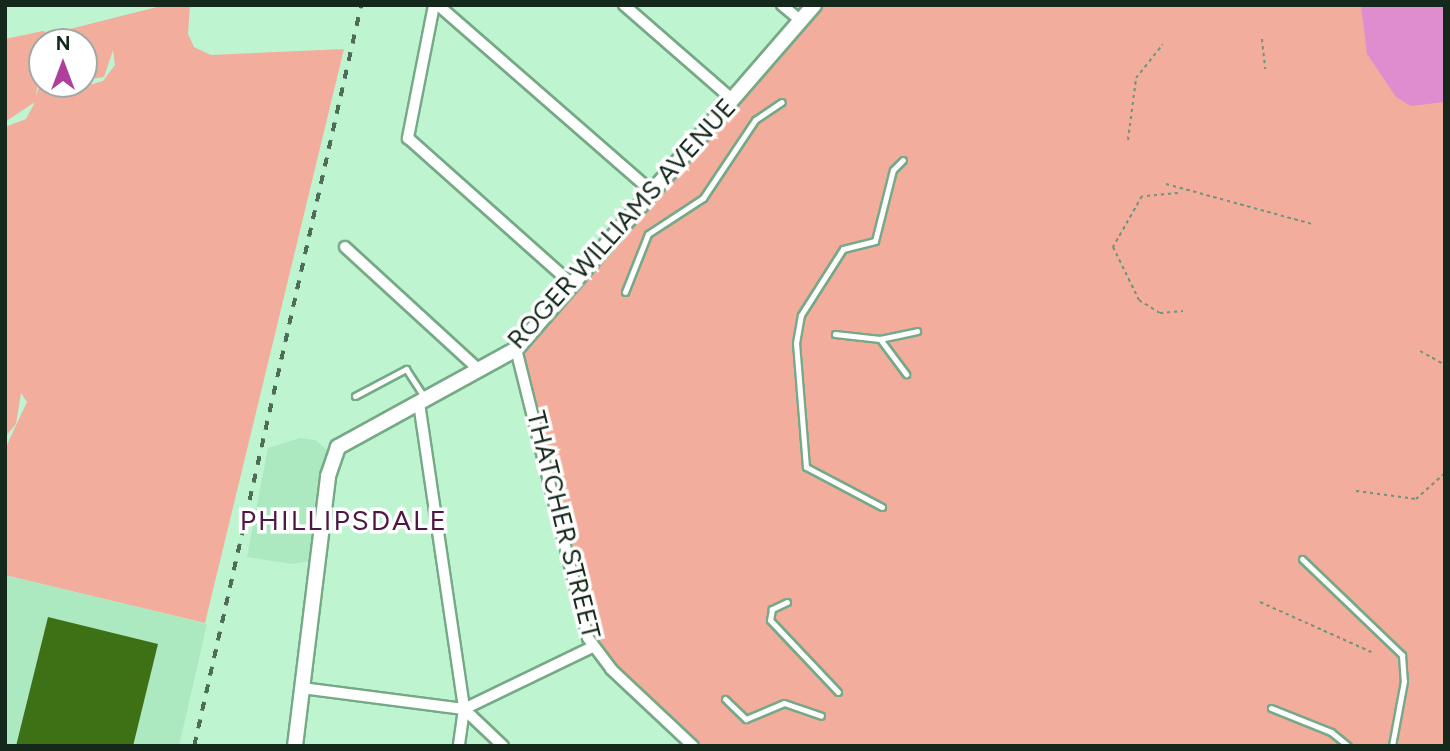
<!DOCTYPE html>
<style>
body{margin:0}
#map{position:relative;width:1450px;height:751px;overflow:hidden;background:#bef4cf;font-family:Figtree,sans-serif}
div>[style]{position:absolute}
.built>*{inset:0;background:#ade9c0}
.green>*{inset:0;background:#f2ad9c}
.water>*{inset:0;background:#e08dcf}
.building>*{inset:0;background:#3e7016}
.path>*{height:2px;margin-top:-1px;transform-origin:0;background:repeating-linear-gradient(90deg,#6e947b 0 3.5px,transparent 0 7px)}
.roads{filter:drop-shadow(2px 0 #76a986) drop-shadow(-2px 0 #76a986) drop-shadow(0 2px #76a986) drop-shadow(0 -2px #76a986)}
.service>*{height:5px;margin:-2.5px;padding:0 2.5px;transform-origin:2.5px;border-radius:2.5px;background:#fff}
.minor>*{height:10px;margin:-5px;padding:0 5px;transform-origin:5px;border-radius:5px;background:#fff}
.secondary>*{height:14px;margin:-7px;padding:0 7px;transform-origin:7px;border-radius:7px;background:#fff}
.rail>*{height:3.5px;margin-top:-1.75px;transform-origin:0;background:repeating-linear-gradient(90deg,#4e6d58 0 9px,transparent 0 18px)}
span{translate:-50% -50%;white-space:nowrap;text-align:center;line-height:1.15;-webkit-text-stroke:7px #fff;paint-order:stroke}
.street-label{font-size:26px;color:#14281b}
.neighbourhood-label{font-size:28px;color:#4e1845;letter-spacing:2px}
.frame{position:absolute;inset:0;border:7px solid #14281b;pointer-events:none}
.north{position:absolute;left:28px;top:28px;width:70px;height:70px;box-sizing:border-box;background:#fff;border:2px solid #a1a9a4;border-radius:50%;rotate:0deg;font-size:19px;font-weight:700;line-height:28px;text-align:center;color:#14281b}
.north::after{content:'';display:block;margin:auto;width:24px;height:32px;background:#ae3f9c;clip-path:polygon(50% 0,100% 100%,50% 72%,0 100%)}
</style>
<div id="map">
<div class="built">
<i style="clip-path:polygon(300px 438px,315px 440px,331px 453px,316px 560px,291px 564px,247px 557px,268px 448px)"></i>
<i style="clip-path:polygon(5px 575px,207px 624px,179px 746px,5px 746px)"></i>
</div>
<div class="green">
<i style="clip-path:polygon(evenodd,165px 5px,190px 5px,188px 34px,194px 47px,211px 55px,344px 49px,205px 623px,5px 575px,5px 449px,27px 402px,21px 393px,16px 424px,5px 437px,5px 127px,26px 119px,35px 102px,5px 122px,5px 39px,43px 31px,60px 39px,70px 35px,58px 32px,165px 5px,42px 42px,84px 42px,84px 80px,104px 77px,113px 50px,115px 65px,103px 81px,93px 84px,41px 81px,36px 96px,42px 42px)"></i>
<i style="clip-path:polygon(824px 5px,1445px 5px,1445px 746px,682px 746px,590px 651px,516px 353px)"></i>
</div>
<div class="water">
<i style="clip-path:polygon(1361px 5px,1445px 5px,1445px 102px,1411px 106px,1396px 97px,1367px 54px)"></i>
</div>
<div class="building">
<i style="clip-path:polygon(48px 617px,158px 644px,133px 746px,16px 746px)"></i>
</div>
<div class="path">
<i style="left:1262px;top:39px;width:30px;rotate:84deg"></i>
<i style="left:1128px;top:140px;width:63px;rotate:-82.6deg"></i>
<i style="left:1136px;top:78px;width:43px;rotate:-51.5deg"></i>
<i style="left:1166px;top:184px;width:151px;rotate:15.3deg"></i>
<i style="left:1178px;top:193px;width:36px;rotate:175deg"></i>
<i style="left:1142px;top:196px;width:59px;rotate:119.6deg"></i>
<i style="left:1113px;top:247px;width:59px;rotate:63.9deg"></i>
<i style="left:1139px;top:300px;width:25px;rotate:32deg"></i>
<i style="left:1160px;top:313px;width:23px;rotate:-5deg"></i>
<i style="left:1420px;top:351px;width:29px;rotate:29deg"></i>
<i style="left:1356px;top:491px;width:61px;rotate:7.6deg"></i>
<i style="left:1416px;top:499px;width:39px;rotate:-42deg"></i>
<i style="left:1260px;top:602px;width:122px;rotate:24.2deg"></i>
</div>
<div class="roads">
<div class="service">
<i style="left:625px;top:292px;width:62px;rotate:-68.4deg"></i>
<i style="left:648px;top:234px;width:66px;rotate:-33.2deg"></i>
<i style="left:703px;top:198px;width:94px;rotate:-56.3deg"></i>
<i style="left:755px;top:120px;width:32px;rotate:-34deg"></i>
<i style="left:835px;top:334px;width:45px;rotate:6.3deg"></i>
<i style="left:880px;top:339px;width:38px;rotate:-12deg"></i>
<i style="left:880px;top:339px;width:44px;rotate:53.4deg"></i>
<i style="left:355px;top:396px;width:58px;rotate:-27.9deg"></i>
<i style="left:406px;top:369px;width:33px;rotate:57deg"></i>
<i style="left:882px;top:507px;width:86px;rotate:-152.2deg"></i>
<i style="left:806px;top:467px;width:124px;rotate:-94.6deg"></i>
<i style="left:796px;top:343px;width:28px;rotate:-80deg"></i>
<i style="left:801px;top:315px;width:78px;rotate:-57.5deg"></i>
<i style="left:843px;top:249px;width:33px;rotate:-14deg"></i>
<i style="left:875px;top:241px;width:73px;rotate:-75.8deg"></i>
<i style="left:893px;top:170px;width:14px;rotate:-45deg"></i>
<i style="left:1302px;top:559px;width:139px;rotate:43.8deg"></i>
<i style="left:1402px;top:655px;width:26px;rotate:86deg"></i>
<i style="left:1404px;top:681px;width:66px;rotate:100.5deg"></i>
<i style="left:787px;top:602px;width:17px;rotate:155deg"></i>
<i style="left:772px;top:609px;width:11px;rotate:100deg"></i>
<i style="left:770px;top:620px;width:99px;rotate:46.6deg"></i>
<i style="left:725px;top:699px;width:29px;rotate:44deg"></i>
<i style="left:746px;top:719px;width:41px;rotate:-22.8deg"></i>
<i style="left:784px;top:703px;width:39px;rotate:19deg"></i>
<i style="left:1271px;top:708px;width:65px;rotate:21.8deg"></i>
<i style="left:1331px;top:732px;width:22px;rotate:39deg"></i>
</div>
<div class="minor">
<i style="left:434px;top:5px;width:136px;rotate:101.1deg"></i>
<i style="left:408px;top:138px;width:218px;rotate:41.7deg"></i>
<i style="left:438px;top:5px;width:283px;rotate:41.1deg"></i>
<i style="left:624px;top:5px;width:145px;rotate:41.1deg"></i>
<i style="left:782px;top:5px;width:23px;rotate:40deg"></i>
<i style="left:345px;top:247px;width:182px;rotate:42.5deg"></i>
<i style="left:516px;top:349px;width:298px;rotate:76deg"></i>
<i style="left:588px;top:638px;width:39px;rotate:53deg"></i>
<i style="left:611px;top:669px;width:112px;rotate:43.2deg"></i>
<i style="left:419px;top:403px;width:309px;rotate:81.6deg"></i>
<i style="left:464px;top:709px;width:37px;rotate:98deg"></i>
<i style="left:302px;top:688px;width:163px;rotate:7.4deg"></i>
<i style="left:464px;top:709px;width:142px;rotate:-25.8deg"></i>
<i style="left:464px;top:709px;width:54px;rotate:43.5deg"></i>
</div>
<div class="secondary">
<i style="left:295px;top:746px;width:272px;rotate:-83deg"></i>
<i style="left:328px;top:476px;width:31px;rotate:-71deg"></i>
<i style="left:338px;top:447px;width:203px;rotate:-28.8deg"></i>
<i style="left:516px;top:349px;width:455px;rotate:-49.1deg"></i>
</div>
</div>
<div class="rail">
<i style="left:194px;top:746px;width:760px;rotate:-77.3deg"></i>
</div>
<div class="street-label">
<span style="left:622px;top:224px;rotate:-48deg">ROGER WILLIAMS AVENUE</span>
<span style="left:563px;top:525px;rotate:76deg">THATCHER STREET</span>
</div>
<div class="neighbourhood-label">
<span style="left:344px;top:520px">PHILLIPSDALE</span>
</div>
<div class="frame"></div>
<div class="north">N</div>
</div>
